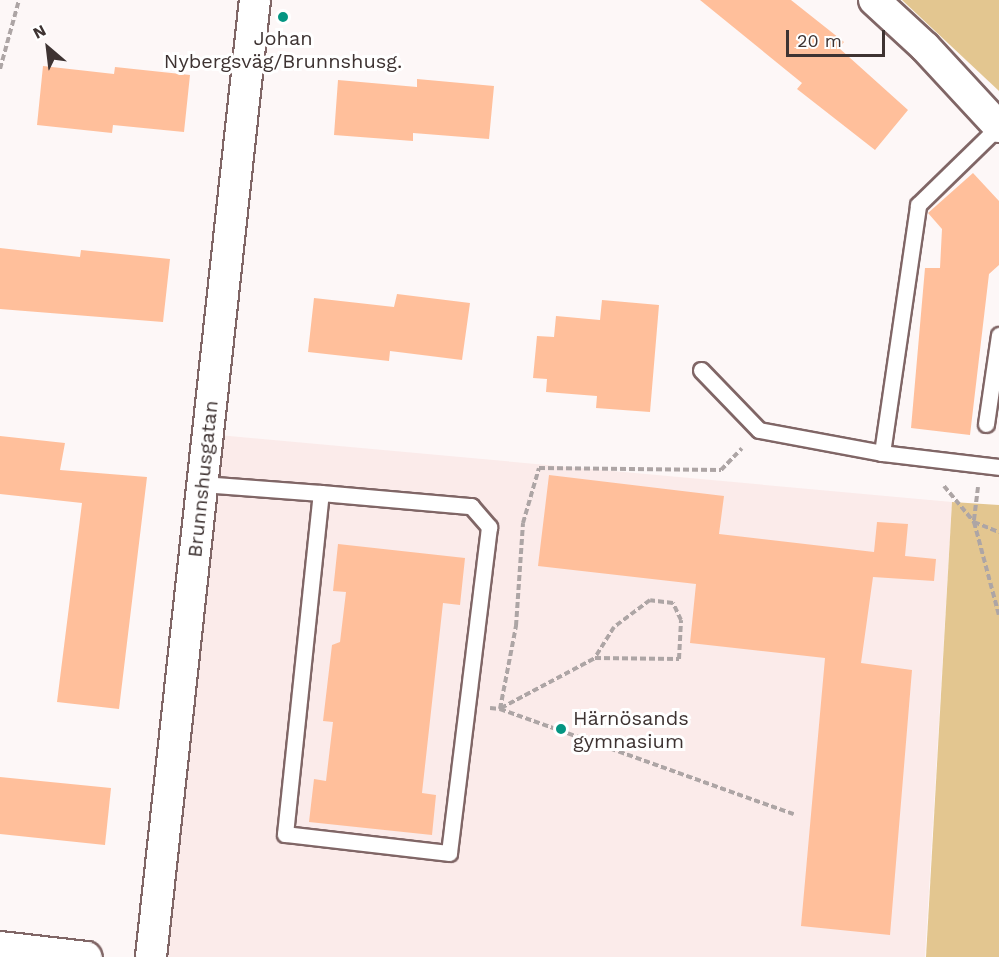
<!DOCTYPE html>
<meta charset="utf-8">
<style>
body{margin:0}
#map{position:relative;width:999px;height:957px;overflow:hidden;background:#fdf7f7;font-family:"Work Sans",sans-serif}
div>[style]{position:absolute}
.built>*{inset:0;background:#fbebea}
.green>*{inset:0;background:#e3c690}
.building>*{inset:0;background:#ffbf9b}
.path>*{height:4px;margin-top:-2px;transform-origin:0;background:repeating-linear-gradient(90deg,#ada5a5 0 6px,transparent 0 9px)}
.roads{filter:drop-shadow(2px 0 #806666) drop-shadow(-2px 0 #806666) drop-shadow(0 2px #806666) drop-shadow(0 -2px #806666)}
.lane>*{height:15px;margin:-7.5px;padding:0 7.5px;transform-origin:7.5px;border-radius:7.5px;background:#fff}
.street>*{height:30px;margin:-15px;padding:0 15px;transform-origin:15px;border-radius:15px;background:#fff}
.dots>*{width:16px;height:16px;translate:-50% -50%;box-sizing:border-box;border:3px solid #fff;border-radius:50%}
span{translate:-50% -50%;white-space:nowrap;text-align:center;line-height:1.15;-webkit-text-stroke:6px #fff;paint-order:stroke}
.poi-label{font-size:20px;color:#3e3332}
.left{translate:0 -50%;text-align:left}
.street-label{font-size:20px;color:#3e3332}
.north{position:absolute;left:18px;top:18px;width:60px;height:60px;-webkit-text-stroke:4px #fff;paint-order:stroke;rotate:332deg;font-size:16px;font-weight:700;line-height:24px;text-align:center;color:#3e3332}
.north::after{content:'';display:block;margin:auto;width:21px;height:27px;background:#3e3332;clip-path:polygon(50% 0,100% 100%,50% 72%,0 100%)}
.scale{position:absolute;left:786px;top:30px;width:99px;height:27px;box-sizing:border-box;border:3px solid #3e3332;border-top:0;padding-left:8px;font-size:18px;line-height:21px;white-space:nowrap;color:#3e3332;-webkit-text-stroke:4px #fff;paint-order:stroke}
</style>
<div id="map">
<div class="built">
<i style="clip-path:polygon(208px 434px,952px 502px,925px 957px,165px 957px)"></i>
</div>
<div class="green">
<i style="clip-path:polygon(902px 0,999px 0,999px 91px)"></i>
<i style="clip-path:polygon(952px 502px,999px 505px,999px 957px,926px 957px)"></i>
</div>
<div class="building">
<i style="clip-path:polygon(700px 0,791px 0,844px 42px,839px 48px,908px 110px,875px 150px,797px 89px,802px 83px)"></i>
<i style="clip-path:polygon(43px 66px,114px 74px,115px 67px,190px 75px,184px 132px,113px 125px,112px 133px,37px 125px)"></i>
<i style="clip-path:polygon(417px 79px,494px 86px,489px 139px,413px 133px,413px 141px,334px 135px,338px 80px,417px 87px)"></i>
<i style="clip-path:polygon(973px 173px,999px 201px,999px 265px,989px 274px,970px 435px,911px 428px,925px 268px,940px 268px,942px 229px,928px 213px)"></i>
<i style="clip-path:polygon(0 248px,80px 257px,81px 250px,170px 259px,163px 322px,0 309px)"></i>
<i style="clip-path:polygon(397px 294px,470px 303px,462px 360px,390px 351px,389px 361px,308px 352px,314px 298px,394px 307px)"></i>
<i style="clip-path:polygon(602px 300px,659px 305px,650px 412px,596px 408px,597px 396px,546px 392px,547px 379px,533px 378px,537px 336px,554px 337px,556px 316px,600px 320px)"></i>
<i style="clip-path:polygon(0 436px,65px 443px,60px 470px,147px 477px,119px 709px,57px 702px,82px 503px,0 494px)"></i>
<i style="clip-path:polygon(549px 475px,724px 496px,719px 534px,874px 552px,877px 522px,908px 524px,905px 556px,936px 559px,934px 581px,873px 577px,861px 663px,912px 670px,890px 935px,801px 926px,825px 658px,690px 643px,696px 584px,538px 566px)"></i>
<i style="clip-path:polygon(338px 544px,465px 558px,460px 605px,443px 603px,422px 793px,436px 795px,432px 835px,309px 822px,314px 779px,326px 781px,333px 722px,323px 721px,332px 645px,340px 642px,346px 592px,333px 591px)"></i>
<i style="clip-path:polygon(0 777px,111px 788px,105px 845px,0 834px)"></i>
</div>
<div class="path">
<i style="left:0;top:69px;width:72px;rotate:-74.6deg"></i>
<i style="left:944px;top:486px;width:47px;rotate:50.2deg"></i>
<i style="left:974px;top:522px;width:96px;rotate:75deg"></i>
<i style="left:978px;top:487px;width:35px;rotate:97deg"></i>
<i style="left:974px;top:522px;width:27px;rotate:22deg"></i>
<i style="left:490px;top:708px;width:10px;rotate:6deg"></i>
<i style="left:500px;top:709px;width:312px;rotate:19.7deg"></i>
<i style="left:501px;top:708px;width:106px;rotate:-28deg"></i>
<i style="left:595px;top:658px;width:84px;rotate:0.7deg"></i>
<i style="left:679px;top:659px;width:39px;rotate:-87deg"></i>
<i style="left:681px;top:620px;width:19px;rotate:-115deg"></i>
<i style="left:673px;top:603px;width:23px;rotate:-173deg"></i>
<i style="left:650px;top:600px;width:45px;rotate:143.1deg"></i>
<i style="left:614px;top:627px;width:36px;rotate:122deg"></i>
<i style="left:500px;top:709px;width:85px;rotate:-79.1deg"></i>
<i style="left:516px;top:626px;width:103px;rotate:-86.1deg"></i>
<i style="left:523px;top:523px;width:57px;rotate:-73.8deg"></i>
<i style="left:539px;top:468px;width:182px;rotate:0.6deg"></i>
<i style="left:721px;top:470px;width:30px;rotate:-46deg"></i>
</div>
<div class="roads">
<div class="lane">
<i style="left:701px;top:370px;width:83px;rotate:46deg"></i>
<i style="left:759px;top:430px;width:125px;rotate:10.6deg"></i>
<i style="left:882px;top:453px;width:251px;rotate:-81.7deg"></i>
<i style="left:918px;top:205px;width:112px;rotate:-44.3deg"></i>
<i style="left:986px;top:424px;width:90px;rotate:-81.7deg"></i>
<i style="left:882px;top:453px;width:118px;rotate:6.8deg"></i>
<i style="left:202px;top:484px;width:119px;rotate:4.3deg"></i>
<i style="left:321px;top:493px;width:151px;rotate:5deg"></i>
<i style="left:471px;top:506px;width:28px;rotate:49deg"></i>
<i style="left:489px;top:527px;width:328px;rotate:97deg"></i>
<i style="left:449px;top:853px;width:165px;rotate:-173.4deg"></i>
<i style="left:285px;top:834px;width:343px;rotate:-84deg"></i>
</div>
<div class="street">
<i style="left:874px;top:0;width:69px;rotate:42.7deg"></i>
<i style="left:925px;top:47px;width:109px;rotate:47.2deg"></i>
<i style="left:0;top:947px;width:87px;rotate:6.6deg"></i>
<i style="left:151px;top:957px;width:963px;rotate:-83.8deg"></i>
</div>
</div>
<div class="dots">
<i style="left:283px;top:17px;background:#049582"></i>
<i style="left:561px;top:729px;background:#049582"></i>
</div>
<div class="poi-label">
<span style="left:283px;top:50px">Johan<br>Nybergsväg/Brunnshusg.</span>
<span class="left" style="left:573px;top:730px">Härnösands<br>gymnasium</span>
</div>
<div class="street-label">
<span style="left:203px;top:479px;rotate:-84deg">Brunnshusgatan</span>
</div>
<div class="north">N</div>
<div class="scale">20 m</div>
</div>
